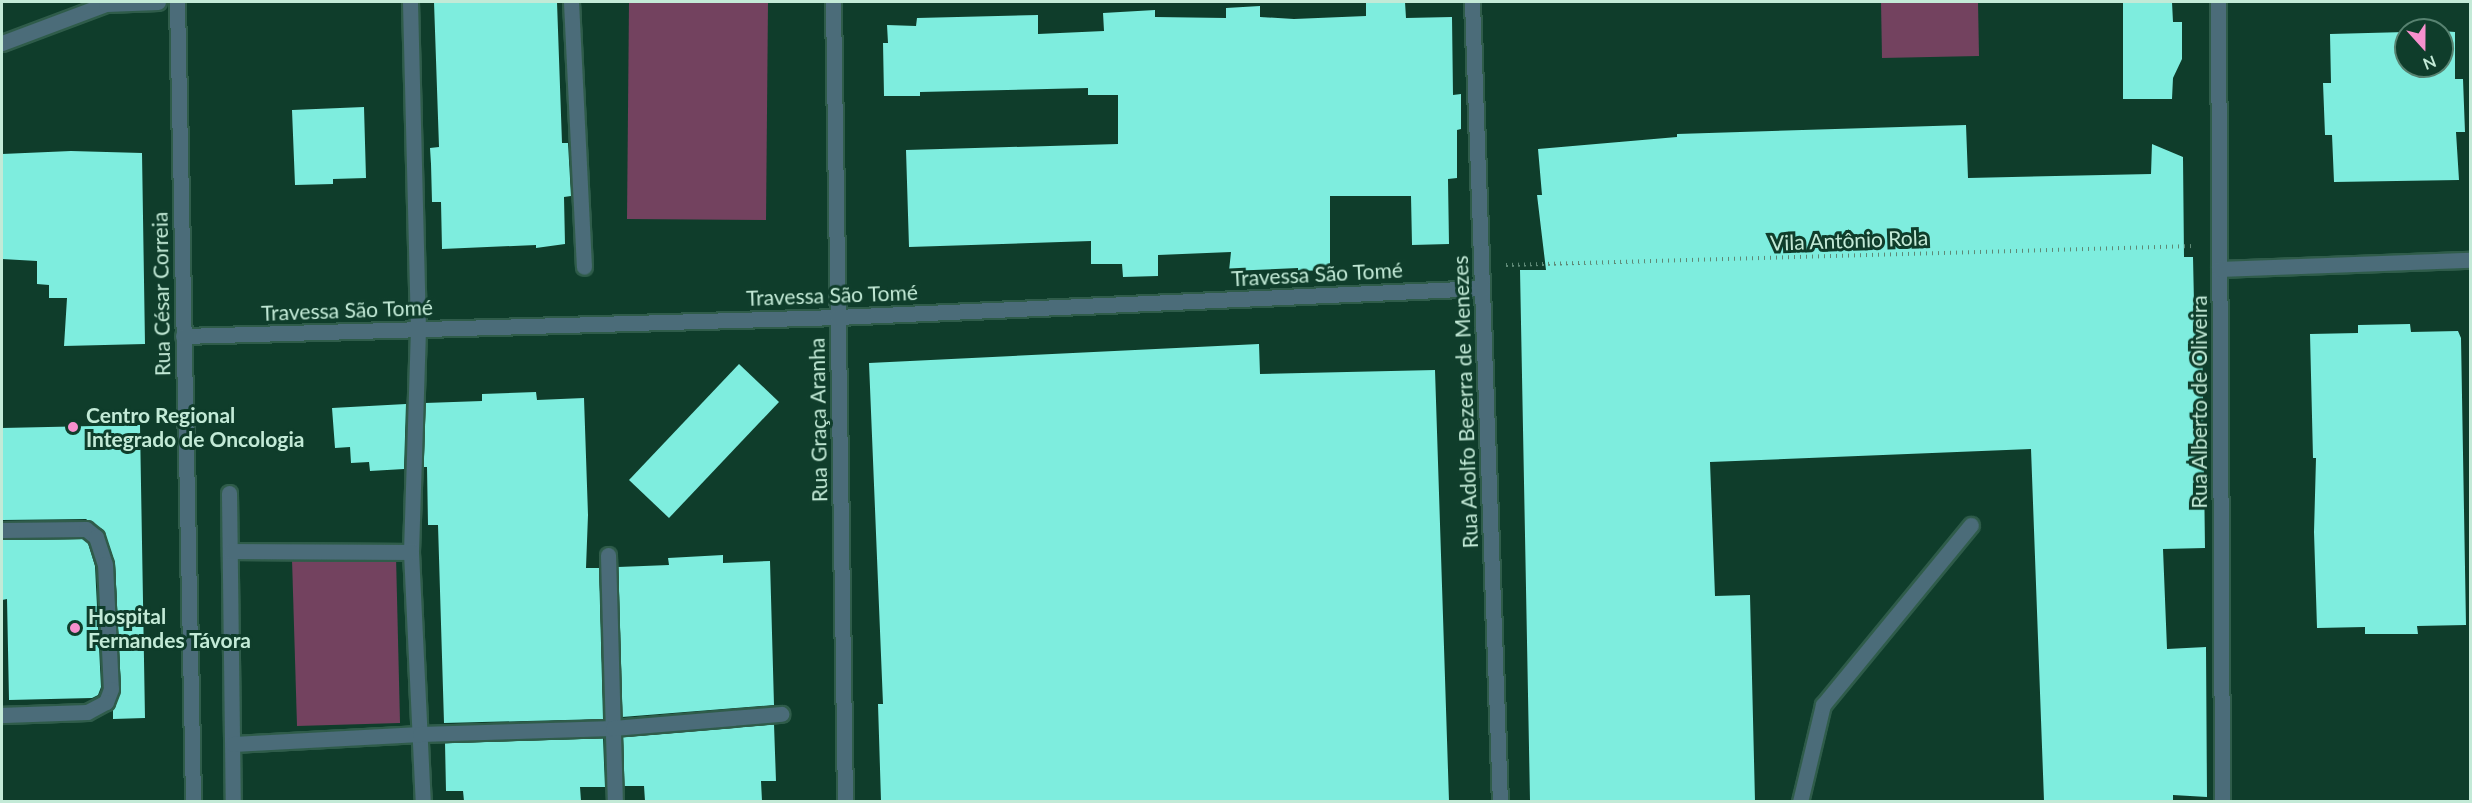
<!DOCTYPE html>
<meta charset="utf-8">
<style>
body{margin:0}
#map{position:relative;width:2472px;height:803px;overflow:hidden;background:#0f3d2b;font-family:Lato,sans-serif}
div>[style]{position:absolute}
.green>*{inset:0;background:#73425f}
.building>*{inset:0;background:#7eedde}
.path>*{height:4px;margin-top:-2px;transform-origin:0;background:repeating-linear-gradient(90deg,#5e8976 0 1.5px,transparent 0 6px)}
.roads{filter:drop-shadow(2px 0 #2f5c4a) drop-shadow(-2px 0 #2f5c4a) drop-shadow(0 2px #2f5c4a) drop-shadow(0 -2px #2f5c4a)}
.minor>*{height:15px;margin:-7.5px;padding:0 7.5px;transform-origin:7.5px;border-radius:7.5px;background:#4b6c79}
.dots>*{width:16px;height:16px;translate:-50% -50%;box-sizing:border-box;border:3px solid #0f3d2b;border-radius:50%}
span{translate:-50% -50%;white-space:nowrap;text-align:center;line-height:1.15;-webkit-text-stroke:6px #0f3d2b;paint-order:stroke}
.street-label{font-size:21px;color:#c3ead7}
.poi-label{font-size:21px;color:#c3ead7;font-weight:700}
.left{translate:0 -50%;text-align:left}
.frame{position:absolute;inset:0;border:3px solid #c3ead7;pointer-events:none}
.north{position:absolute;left:2394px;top:18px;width:60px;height:60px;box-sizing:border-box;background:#0f3d2b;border:2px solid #578270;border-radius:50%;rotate:159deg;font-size:16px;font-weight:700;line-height:24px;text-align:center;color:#c3ead7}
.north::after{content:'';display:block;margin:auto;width:21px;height:27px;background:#f790ce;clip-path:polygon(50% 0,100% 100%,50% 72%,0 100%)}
</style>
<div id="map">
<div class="green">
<i style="clip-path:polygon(629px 2px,768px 2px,766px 220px,627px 219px)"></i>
<i style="clip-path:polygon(1881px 2px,1978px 2px,1979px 56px,1882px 58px)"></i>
<i style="clip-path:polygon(396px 556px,400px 723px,297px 726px,292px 559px)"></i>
</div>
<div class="building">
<i style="clip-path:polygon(434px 2px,557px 2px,562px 143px,568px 143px,571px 196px,564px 197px,565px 244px,536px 248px,536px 245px,442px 249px,441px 202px,432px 202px,431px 164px,430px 148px,439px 147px)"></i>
<i style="clip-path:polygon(1366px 2px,1405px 2px,1406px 18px,1452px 17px,1453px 95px,1461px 94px,1461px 129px,1457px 130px,1457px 178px,1448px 179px,1449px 244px,1412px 245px,1411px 196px,1330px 196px,1330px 270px,1298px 271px,1298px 268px,1229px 271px,1231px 252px,1158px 255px,1158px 276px,1123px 277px,1122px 264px,1091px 264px,1091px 241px,909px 247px,906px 150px,1118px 144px,1118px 95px,1088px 95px,1088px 88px,920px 92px,920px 96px,884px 96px,883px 43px,888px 43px,887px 25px,916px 26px,917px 18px,1038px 15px,1038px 34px,1104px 31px,1103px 13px,1155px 10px,1155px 17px,1226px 18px,1226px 8px,1260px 6px,1260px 17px,1294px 19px,1366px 16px)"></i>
<i style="clip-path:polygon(2123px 2px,2172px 2px,2173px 22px,2182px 22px,2182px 59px,2173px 78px,2172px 99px,2123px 99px)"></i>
<i style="clip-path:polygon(2442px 31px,2455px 32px,2455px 79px,2463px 79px,2465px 132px,2456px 132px,2459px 180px,2334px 182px,2332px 135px,2325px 135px,2323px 83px,2331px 83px,2330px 34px,2406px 32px,2406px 66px,2442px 66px)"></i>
<i style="clip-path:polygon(364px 107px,366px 178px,333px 179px,333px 184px,295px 185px,292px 110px)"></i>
<i style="clip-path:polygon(1966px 125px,1968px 178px,2151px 174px,2152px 144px,2183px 157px,2184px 257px,2193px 257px,2194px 303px,2199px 303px,2199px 319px,2202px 319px,2205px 548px,2163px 549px,2167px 649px,2206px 647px,2207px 797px,2173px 795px,2173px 801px,2044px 801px,2031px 449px,1710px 462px,1715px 596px,1750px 595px,1755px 801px,1530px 801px,1520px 270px,1546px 270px,1537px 195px,1542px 195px,1538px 149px,1677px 137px,1677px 134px)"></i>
<i style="clip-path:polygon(71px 151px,142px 153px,145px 344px,64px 346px,67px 298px,49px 298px,49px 285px,37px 284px,37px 261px,2px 259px,2px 154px)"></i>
<i style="clip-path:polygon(2410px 324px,2411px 332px,2458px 331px,2461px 338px,2466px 625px,2417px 626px,2418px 634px,2365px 634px,2365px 627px,2317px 628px,2314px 532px,2316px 458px,2313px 458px,2310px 334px,2358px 333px,2358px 325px)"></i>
<i style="clip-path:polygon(1259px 344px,1260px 374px,1435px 370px,1449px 801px,881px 801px,878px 704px,883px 704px,869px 363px)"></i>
<i style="clip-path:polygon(739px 364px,779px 402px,669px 518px,629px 480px)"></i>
<i style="clip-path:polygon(536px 392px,537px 400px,584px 398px,588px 515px,586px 568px,599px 568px,603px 719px,444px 723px,438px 525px,428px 525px,427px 467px,423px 467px,425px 403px,482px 401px,482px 394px)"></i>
<i style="clip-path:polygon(406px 404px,404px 469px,370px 471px,369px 462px,351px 463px,350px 447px,335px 448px,332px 408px)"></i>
<i style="clip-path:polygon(140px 425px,145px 718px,113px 719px,113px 708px,121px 689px,115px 563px,105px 534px,86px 519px,2px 520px,2px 428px)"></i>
<i style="clip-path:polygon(83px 539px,88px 543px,95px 566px,101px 687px,98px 695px,92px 698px,9px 700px,7px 599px,2px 600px,2px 540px)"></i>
<i style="clip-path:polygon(723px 555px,723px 563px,770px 561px,774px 705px,622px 717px,618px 567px,669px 565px,668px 558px)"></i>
<i style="clip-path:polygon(774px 724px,776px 781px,761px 781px,762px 801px,645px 801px,644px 786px,624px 786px,623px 737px)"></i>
<i style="clip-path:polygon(603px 738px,605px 787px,580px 787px,581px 801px,464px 801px,463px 791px,446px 791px,445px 743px)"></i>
</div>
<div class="path">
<i style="left:1506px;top:265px;width:688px;rotate:-1.58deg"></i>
</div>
<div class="roads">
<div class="minor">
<i style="left:177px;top:2px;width:800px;rotate:88.85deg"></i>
<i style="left:410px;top:2px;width:327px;rotate:88.6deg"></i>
<i style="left:418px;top:329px;width:223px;rotate:91.8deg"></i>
<i style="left:411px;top:552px;width:250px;rotate:87.3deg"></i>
<i style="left:571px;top:2px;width:265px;rotate:87.2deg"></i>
<i style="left:833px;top:2px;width:800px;rotate:89.14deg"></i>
<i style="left:1472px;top:2px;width:800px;rotate:88deg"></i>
<i style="left:2218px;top:2px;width:800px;rotate:89.71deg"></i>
<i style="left:2px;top:43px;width:111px;rotate:-20.6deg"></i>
<i style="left:106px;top:4px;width:52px;rotate:-2.2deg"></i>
<i style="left:2219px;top:269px;width:251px;rotate:-2.1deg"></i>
<i style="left:183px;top:336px;width:654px;rotate:-1.66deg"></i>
<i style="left:837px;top:317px;width:646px;rotate:-2.57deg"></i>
<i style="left:229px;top:493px;width:309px;rotate:89.3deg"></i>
<i style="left:2px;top:530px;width:84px;rotate:-0.7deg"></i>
<i style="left:86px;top:529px;width:13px;rotate:39deg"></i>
<i style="left:96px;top:537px;width:28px;rotate:72deg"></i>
<i style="left:105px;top:564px;width:125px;rotate:87.3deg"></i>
<i style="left:111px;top:689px;width:14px;rotate:111deg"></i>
<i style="left:106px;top:702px;width:21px;rotate:152deg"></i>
<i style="left:87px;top:712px;width:85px;rotate:178deg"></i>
<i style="left:230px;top:551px;width:181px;rotate:0.3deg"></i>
<i style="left:608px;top:555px;width:247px;rotate:88.4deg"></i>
<i style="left:233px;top:744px;width:187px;rotate:-3.1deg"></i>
<i style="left:420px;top:734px;width:193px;rotate:-1.8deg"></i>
<i style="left:613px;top:728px;width:169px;rotate:-4.8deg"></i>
<i style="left:1800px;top:802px;width:100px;rotate:-76.7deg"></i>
<i style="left:1823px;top:705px;width:233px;rotate:-50.6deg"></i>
</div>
</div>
<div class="dots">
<i style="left:73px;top:427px;background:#f790ce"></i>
<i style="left:75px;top:628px;background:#f790ce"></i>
</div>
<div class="street-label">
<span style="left:1849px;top:240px;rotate:-2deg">Vila Antônio Rola</span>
<span style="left:1317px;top:274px;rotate:-3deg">Travessa São Tomé</span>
<span style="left:161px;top:294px;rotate:-91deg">Rua César Correia</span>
<span style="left:832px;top:295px;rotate:-2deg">Travessa São Tomé</span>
<span style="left:347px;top:310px;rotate:-2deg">Travessa São Tomé</span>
<span style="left:1465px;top:402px;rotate:-92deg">Rua Adolfo Bezerra de Menezes</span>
<span style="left:2199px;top:402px;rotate:-90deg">Rua Alberto de Oliveira</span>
<span style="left:818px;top:420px;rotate:-91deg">Rua Graça Aranha</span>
</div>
<div class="poi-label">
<span class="left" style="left:86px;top:427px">Centro Regional<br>Integrado de Oncologia</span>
<span class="left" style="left:88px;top:628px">Hospital<br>Fernandes Távora</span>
</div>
<div class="frame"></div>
<div class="north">N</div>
</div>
